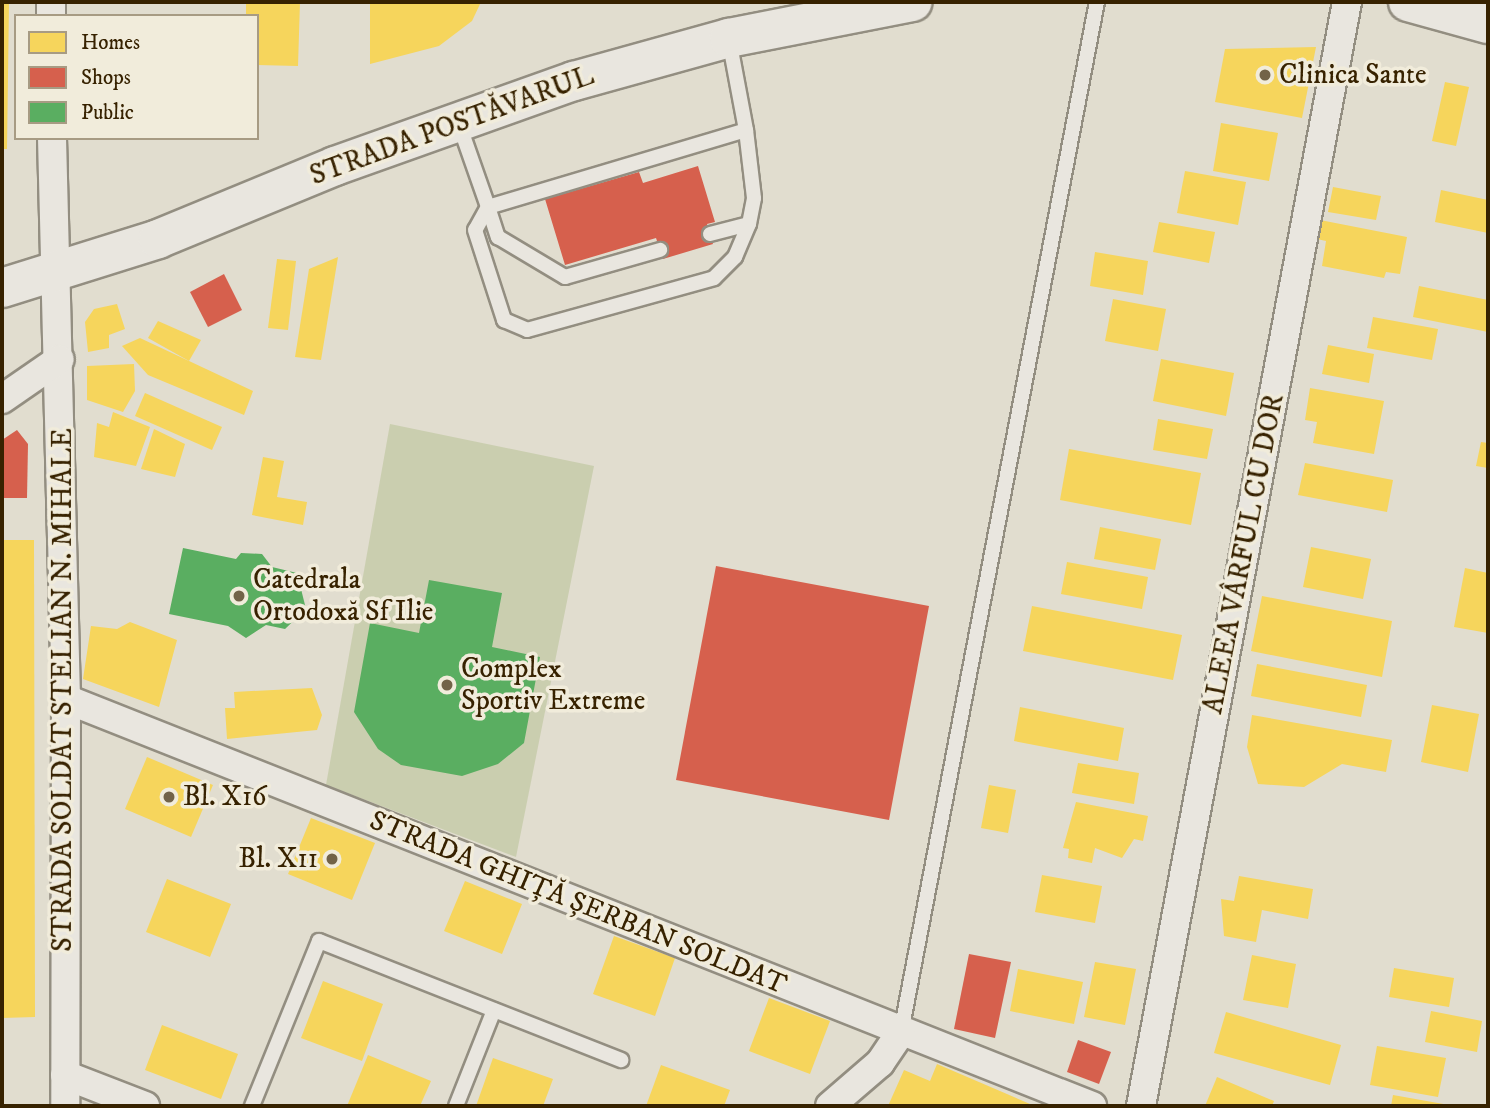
<!DOCTYPE html>
<meta charset="utf-8">
<style>
body{margin:0}
#map{position:relative;width:1490px;height:1108px;overflow:hidden;background:#e1ddcf;font-family:"IM FELL DW Pica",serif}
div>[style]{position:absolute}
.green>*{inset:0;background:#caceaf}
.homes>*{inset:0;background:#f6d55c}
.shops>*{inset:0;background:#d6604d}
.public>*{inset:0;background:#5aae61}
.roads{filter:drop-shadow(2px 0 #938e81) drop-shadow(-2px 0 #938e81) drop-shadow(0 2px #938e81) drop-shadow(0 -2px #938e81)}
.lane>*{height:14px;margin:-7px;padding:0 7px;transform-origin:7px;border-radius:7px;background:#e9e6df}
.street>*{height:28px;margin:-14px;padding:0 14px;transform-origin:14px;border-radius:14px;background:#e9e6df}
.secondary>*{height:38px;margin:-19px;padding:0 19px;transform-origin:19px;border-radius:19px;background:#e9e6df}
.dots>*{width:19px;height:19px;translate:-50% -50%;box-sizing:border-box;border:4px solid #f1ecdb;border-radius:50%}
span{translate:-50% -50%;white-space:nowrap;text-align:center;line-height:1.15;-webkit-text-stroke:7px #f1ecdb;paint-order:stroke}
.poi-label{font-size:28px;color:#372200}
.left{translate:0 -50%;text-align:left}
.right{translate:-100% -50%;text-align:right}
.street-label{font-size:28px;color:#372200}
.frame{position:absolute;inset:0;border:4px solid #372200;pointer-events:none}
.legend{position:absolute;left:14px;top:14px;width:245px;height:126px;box-sizing:border-box;background:#f1ecdb;border:2px solid #a79b83;margin:0;padding:9px 12px;list-style:none;font-size:21px;color:#372200}
.legend li{display:flex;align-items:center;gap:14px;height:35px}
.legend b{width:35px;border:2px solid #a79b83}
</style>
<div id="map">
<div class="green">
<i style="clip-path:polygon(390px 424px,594px 466px,516px 857px,326px 785px)"></i>
</div>
<div class="homes">
<i style="clip-path:polygon(2px 2px,9px 2px,7px 149px,2px 149px)"></i>
<i style="clip-path:polygon(246px 2px,300px 2px,298px 66px,257px 65px,257px 16px,246px 16px)"></i>
<i style="clip-path:polygon(370px 2px,481px 2px,472px 21px,439px 46px,370px 64px)"></i>
<i style="clip-path:polygon(1316px 47px,1302px 118px,1215px 102px,1225px 49px)"></i>
<i style="clip-path:polygon(1445px 82px,1469px 87px,1456px 146px,1432px 141px)"></i>
<i style="clip-path:polygon(1221px 123px,1278px 133px,1269px 181px,1213px 171px)"></i>
<i style="clip-path:polygon(1185px 171px,1246px 182px,1238px 225px,1177px 213px)"></i>
<i style="clip-path:polygon(1333px 187px,1381px 196px,1376px 220px,1328px 212px)"></i>
<i style="clip-path:polygon(1441px 190px,1488px 200px,1488px 233px,1435px 222px)"></i>
<i style="clip-path:polygon(1320px 220px,1407px 237px,1400px 274px,1386px 272px,1384px 278px,1322px 266px,1326px 241px,1317px 239px)"></i>
<i style="clip-path:polygon(1159px 222px,1215px 232px,1209px 263px,1153px 252px)"></i>
<i style="clip-path:polygon(1095px 252px,1148px 261px,1143px 295px,1090px 286px)"></i>
<i style="clip-path:polygon(338px 257px,321px 360px,295px 357px,309px 269px)"></i>
<i style="clip-path:polygon(277px 259px,296px 261px,288px 330px,268px 328px)"></i>
<i style="clip-path:polygon(1419px 286px,1488px 300px,1488px 332px,1413px 317px)"></i>
<i style="clip-path:polygon(1113px 299px,1166px 309px,1158px 351px,1105px 341px)"></i>
<i style="clip-path:polygon(117px 304px,125px 329px,109px 335px,109px 348px,88px 352px,85px 322px,94px 309px)"></i>
<i style="clip-path:polygon(1373px 317px,1438px 329px,1432px 360px,1367px 348px)"></i>
<i style="clip-path:polygon(158px 321px,201px 340px,189px 361px,148px 338px)"></i>
<i style="clip-path:polygon(140px 338px,253px 391px,244px 415px,148px 375px,122px 346px)"></i>
<i style="clip-path:polygon(1328px 345px,1374px 354px,1369px 383px,1322px 374px)"></i>
<i style="clip-path:polygon(1161px 359px,1234px 373px,1226px 416px,1153px 401px)"></i>
<i style="clip-path:polygon(134px 364px,135px 391px,123px 412px,87px 400px,87px 366px)"></i>
<i style="clip-path:polygon(1310px 388px,1384px 401px,1374px 454px,1313px 443px,1317px 422px,1305px 420px)"></i>
<i style="clip-path:polygon(145px 393px,222px 427px,212px 450px,135px 416px)"></i>
<i style="clip-path:polygon(113px 412px,150px 427px,136px 466px,94px 457px,97px 423px,109px 427px)"></i>
<i style="clip-path:polygon(1158px 419px,1213px 429px,1207px 459px,1153px 450px)"></i>
<i style="clip-path:polygon(154px 429px,185px 444px,175px 477px,141px 469px)"></i>
<i style="clip-path:polygon(1481px 442px,1488px 443px,1488px 468px,1476px 466px)"></i>
<i style="clip-path:polygon(1069px 449px,1201px 473px,1191px 525px,1060px 500px)"></i>
<i style="clip-path:polygon(263px 457px,284px 461px,277px 497px,307px 502px,303px 525px,252px 515px)"></i>
<i style="clip-path:polygon(1305px 463px,1393px 480px,1387px 512px,1298px 495px)"></i>
<i style="clip-path:polygon(1100px 527px,1161px 539px,1155px 570px,1094px 559px)"></i>
<i style="clip-path:polygon(2px 540px,34px 540px,35px 1017px,2px 1018px)"></i>
<i style="clip-path:polygon(1311px 547px,1371px 559px,1363px 599px,1303px 587px)"></i>
<i style="clip-path:polygon(1067px 562px,1148px 577px,1142px 609px,1061px 594px)"></i>
<i style="clip-path:polygon(1465px 568px,1488px 573px,1488px 633px,1454px 627px)"></i>
<i style="clip-path:polygon(1262px 596px,1392px 621px,1382px 677px,1251px 651px)"></i>
<i style="clip-path:polygon(1032px 606px,1182px 635px,1173px 680px,1023px 651px)"></i>
<i style="clip-path:polygon(130px 622px,177px 640px,159px 707px,83px 679px,91px 626px,117px 629px)"></i>
<i style="clip-path:polygon(1257px 664px,1367px 685px,1361px 717px,1251px 696px)"></i>
<i style="clip-path:polygon(312px 688px,322px 715px,317px 730px,227px 739px,225px 708px,235px 708px,234px 692px)"></i>
<i style="clip-path:polygon(1432px 705px,1479px 714px,1468px 772px,1421px 762px)"></i>
<i style="clip-path:polygon(1020px 707px,1124px 728px,1118px 761px,1014px 741px)"></i>
<i style="clip-path:polygon(1252px 715px,1392px 740px,1386px 772px,1342px 764px,1304px 787px,1258px 784px,1247px 747px)"></i>
<i style="clip-path:polygon(147px 757px,213px 785px,191px 837px,125px 809px)"></i>
<i style="clip-path:polygon(1078px 763px,1139px 773px,1134px 804px,1072px 793px)"></i>
<i style="clip-path:polygon(989px 785px,1016px 790px,1008px 833px,981px 828px)"></i>
<i style="clip-path:polygon(1076px 802px,1148px 816px,1143px 841px,1134px 839px,1122px 858px,1095px 848px,1092px 863px,1068px 858px,1069px 849px,1063px 848px)"></i>
<i style="clip-path:polygon(311px 818px,375px 843px,352px 900px,288px 874px)"></i>
<i style="clip-path:polygon(1042px 875px,1102px 886px,1095px 923px,1035px 912px)"></i>
<i style="clip-path:polygon(1239px 876px,1313px 889px,1308px 919px,1262px 910px,1256px 942px,1224px 936px,1221px 899px,1234px 901px)"></i>
<i style="clip-path:polygon(167px 879px,231px 904px,210px 957px,146px 932px)"></i>
<i style="clip-path:polygon(465px 881px,522px 904px,502px 954px,444px 931px)"></i>
<i style="clip-path:polygon(614px 936px,675px 958px,655px 1016px,593px 994px)"></i>
<i style="clip-path:polygon(1252px 955px,1296px 964px,1288px 1008px,1243px 1000px)"></i>
<i style="clip-path:polygon(1095px 962px,1136px 969px,1125px 1025px,1084px 1017px)"></i>
<i style="clip-path:polygon(1394px 968px,1454px 978px,1449px 1007px,1389px 997px)"></i>
<i style="clip-path:polygon(1018px 969px,1083px 982px,1074px 1024px,1010px 1011px)"></i>
<i style="clip-path:polygon(323px 981px,383px 1004px,362px 1061px,301px 1038px)"></i>
<i style="clip-path:polygon(769px 998px,830px 1021px,810px 1074px,749px 1051px)"></i>
<i style="clip-path:polygon(1431px 1011px,1482px 1021px,1477px 1052px,1425px 1042px)"></i>
<i style="clip-path:polygon(1226px 1012px,1341px 1045px,1330px 1085px,1214px 1053px)"></i>
<i style="clip-path:polygon(162px 1025px,238px 1054px,221px 1099px,145px 1070px)"></i>
<i style="clip-path:polygon(1377px 1046px,1446px 1058px,1438px 1097px,1370px 1085px)"></i>
<i style="clip-path:polygon(368px 1055px,431px 1081px,420px 1106px,347px 1106px)"></i>
<i style="clip-path:polygon(493px 1058px,553px 1079px,543px 1106px,476px 1106px)"></i>
<i style="clip-path:polygon(937px 1064px,1030px 1104px,1029px 1106px,888px 1106px,904px 1070px,930px 1081px)"></i>
<i style="clip-path:polygon(661px 1065px,730px 1090px,724px 1106px,646px 1106px)"></i>
<i style="clip-path:polygon(1217px 1077px,1274px 1101px,1272px 1106px,1205px 1106px)"></i>
<i style="clip-path:polygon(1393px 1095px,1449px 1105px,1449px 1106px,1391px 1106px)"></i>
</div>
<div class="shops">
<i style="clip-path:polygon(698px 166px,715px 222px,707px 224px,713px 244px,663px 259px,656px 238px,565px 265px,545px 199px,639px 172px,643px 183px)"></i>
<i style="clip-path:polygon(224px 274px,242px 310px,208px 327px,190px 292px)"></i>
<i style="clip-path:polygon(17px 430px,28px 444px,27px 498px,2px 498px,2px 440px)"></i>
<i style="clip-path:polygon(716px 566px,929px 606px,889px 820px,676px 780px)"></i>
<i style="clip-path:polygon(969px 954px,1011px 962px,995px 1038px,954px 1029px)"></i>
<i style="clip-path:polygon(1078px 1040px,1111px 1052px,1099px 1084px,1067px 1072px)"></i>
</div>
<div class="public">
<i style="clip-path:polygon(183px 548px,236px 559px,241px 553px,262px 554px,272px 567px,297px 573px,306px 609px,285px 629px,266px 625px,246px 638px,228px 626px,169px 614px)"></i>
<i style="clip-path:polygon(429px 580px,502px 593px,492px 647px,540px 657px,524px 743px,498px 764px,462px 776px,401px 765px,378px 749px,354px 712px,370px 623px,419px 633px)"></i>
</div>
<div class="roads">
<div class="lane">
<i style="left:459px;top:124px;width:88px;rotate:70.7deg"></i>
<i style="left:488px;top:207px;width:269px;rotate:-16.6deg"></i>
<i style="left:746px;top:130px;width:93px;rotate:-100.6deg"></i>
<i style="left:488px;top:207px;width:26px;rotate:119deg"></i>
<i style="left:475px;top:230px;width:95px;rotate:72.1deg"></i>
<i style="left:504px;top:320px;width:25px;rotate:23deg"></i>
<i style="left:527px;top:330px;width:194px;rotate:-15.5deg"></i>
<i style="left:714px;top:278px;width:30px;rotate:-45deg"></i>
<i style="left:735px;top:257px;width:36px;rotate:-67deg"></i>
<i style="left:749px;top:224px;width:26px;rotate:-79deg"></i>
<i style="left:754px;top:198px;width:68px;rotate:-96.7deg"></i>
<i style="left:488px;top:207px;width:32px;rotate:72deg"></i>
<i style="left:498px;top:237px;width:78px;rotate:30.8deg"></i>
<i style="left:565px;top:277px;width:99px;rotate:-15.9deg"></i>
<i style="left:710px;top:234px;width:40px;rotate:-14.4deg"></i>
<i style="left:901px;top:1032px;width:1048px;rotate:-79.23deg"></i>
<i style="left:252px;top:1106px;width:178px;rotate:-67.9deg"></i>
<i style="left:319px;top:941px;width:325px;rotate:21.5deg"></i>
<i style="left:456px;top:1106px;width:103px;rotate:-68.4deg"></i>
</div>
<div class="street">
<i style="left:51px;top:2px;width:14px;rotate:90deg"></i>
<i style="left:52px;top:138px;width:561px;rotate:88.57deg"></i>
<i style="left:66px;top:699px;width:407px;rotate:90.1deg"></i>
<i style="left:2px;top:399px;width:70px;rotate:-34.6deg"></i>
<i style="left:66px;top:699px;width:1104px;rotate:21.64deg"></i>
<i style="left:65px;top:1075px;width:86px;rotate:21.2deg"></i>
<i style="left:830px;top:1106px;width:66px;rotate:-40.7deg"></i>
<i style="left:880px;top:1063px;width:37px;rotate:-56deg"></i>
<i style="left:1141px;top:1106px;width:1123px;rotate:-79.43deg"></i>
</div>
<div class="secondary">
<i style="left:1408px;top:2px;width:83px;rotate:15.4deg"></i>
<i style="left:2px;top:288px;width:164px;rotate:-17.4deg"></i>
<i style="left:158px;top:239px;width:191px;rotate:-22.4deg"></i>
<i style="left:335px;top:166px;width:254px;rotate:-19.6deg"></i>
<i style="left:574px;top:81px;width:161px;rotate:-15.5deg"></i>
<i style="left:729px;top:38px;width:187px;rotate:-11.1deg"></i>
</div>
</div>
<div class="dots">
<i style="left:1265px;top:75px;background:#726348"></i>
<i style="left:239px;top:596px;background:#726348"></i>
<i style="left:447px;top:685px;background:#726348"></i>
<i style="left:169px;top:797px;background:#726348"></i>
<i style="left:332px;top:859px;background:#726348"></i>
</div>
<div class="poi-label">
<span class="left" style="left:1279px;top:75px">Clinica Sante</span>
<span class="left" style="left:253px;top:596px">Catedrala<br>Ortodoxă Sf Ilie</span>
<span class="left" style="left:461px;top:685px">Complex<br>Sportiv Extreme</span>
<span class="left" style="left:183px;top:797px">Bl. X16</span>
<span class="right" style="left:318px;top:859px">Bl. X11</span>
</div>
<div class="street-label">
<span style="left:452px;top:126px;rotate:-20deg">STRADA POSTĂVARUL</span>
<span style="left:1244px;top:554px;rotate:-79deg">ALEEA VÂRFUL CU DOR</span>
<span style="left:63px;top:690px;rotate:-90deg">STRADA SOLDAT STELIAN N. MIHALE</span>
<span style="left:578px;top:903px;rotate:22deg">STRADA GHIȚĂ ȘERBAN SOLDAT</span>
</div>
<div class="frame"></div>
<ul class="legend">
<li><b style="height:19px;background:#f6d55c"></b>Homes</li>
<li><b style="height:19px;background:#d6604d"></b>Shops</li>
<li><b style="height:19px;background:#5aae61"></b>Public</li>
</ul>
</div>
